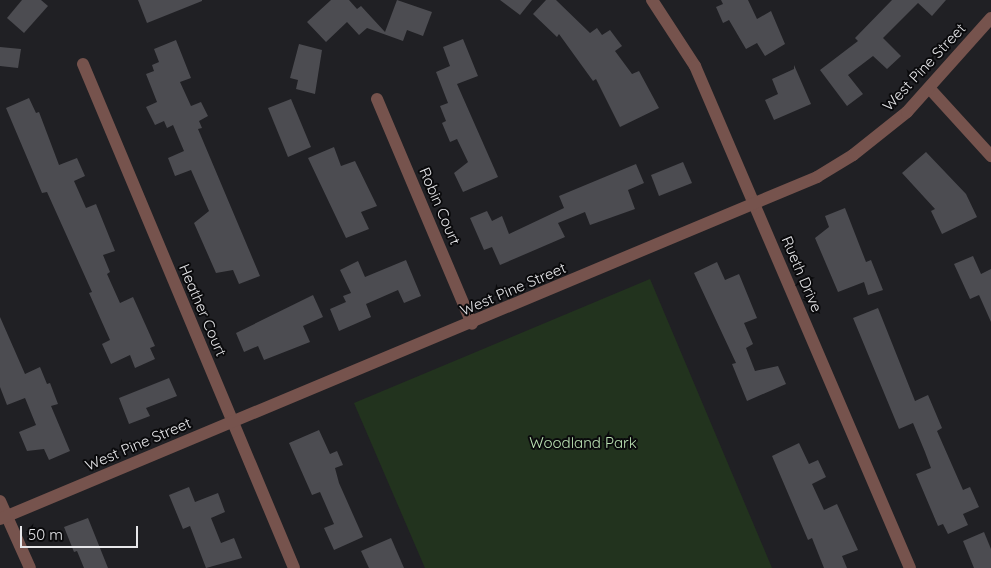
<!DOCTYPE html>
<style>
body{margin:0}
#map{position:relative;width:991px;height:568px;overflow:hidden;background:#202024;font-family:Quicksand,sans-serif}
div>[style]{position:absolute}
.green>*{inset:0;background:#22331e}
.building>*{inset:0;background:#4c4c51}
.street>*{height:12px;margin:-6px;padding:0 6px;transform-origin:6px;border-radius:6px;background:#76534d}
span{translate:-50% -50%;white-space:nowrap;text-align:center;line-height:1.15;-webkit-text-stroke:4px #0a0a0c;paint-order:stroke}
.street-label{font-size:15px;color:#e7e7ea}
.park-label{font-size:15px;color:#bce3b4}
.scale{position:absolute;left:20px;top:526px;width:118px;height:22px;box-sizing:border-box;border:2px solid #e7e7ea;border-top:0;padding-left:6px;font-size:15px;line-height:18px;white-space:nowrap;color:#e7e7ea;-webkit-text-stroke:4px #0a0a0c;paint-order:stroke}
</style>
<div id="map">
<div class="green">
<i style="clip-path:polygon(650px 279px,772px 568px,425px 568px,354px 403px)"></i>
</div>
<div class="building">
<i style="clip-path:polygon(22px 0,41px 0,48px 6px,24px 33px,7px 18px)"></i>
<i style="clip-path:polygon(138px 0,202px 0,202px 1px,147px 23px)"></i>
<i style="clip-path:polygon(331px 0,349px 0,357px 9px,361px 6px,385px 32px,397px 0,432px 12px,423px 36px,407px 30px,403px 41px,367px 28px,359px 35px,347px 22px,326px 42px,307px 22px)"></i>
<i style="clip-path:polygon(500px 0,532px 0,520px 15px)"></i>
<i style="clip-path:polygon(546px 0,556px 0,590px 33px,597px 28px,602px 35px,610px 30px,622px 46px,615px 51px,632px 74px,639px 71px,659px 108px,620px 127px,596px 79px,593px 81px,559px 34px,557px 37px,533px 14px)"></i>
<i style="clip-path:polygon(721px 0,748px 0,757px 19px,771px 11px,785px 44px,765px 56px,757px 43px,746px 49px,729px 20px,723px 23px,716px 7px,723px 4px)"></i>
<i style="clip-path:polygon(892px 0,946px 0,932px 16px,918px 3px,883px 38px,901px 56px,887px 69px,873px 56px,848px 75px,863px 94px,847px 106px,820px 70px,858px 41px,855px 38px)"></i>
<i style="clip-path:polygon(463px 39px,478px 76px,457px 84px,498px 177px,463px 192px,454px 173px,468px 162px,457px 139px,450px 142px,442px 123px,446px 121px,440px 106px,448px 103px,436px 72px,450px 66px,443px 47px)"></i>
<i style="clip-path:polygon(176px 40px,191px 78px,180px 82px,191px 106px,201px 102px,208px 116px,199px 121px,202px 128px,198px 129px,260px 276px,239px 284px,233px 270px,216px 273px,194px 223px,209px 211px,191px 170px,175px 176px,168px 158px,184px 151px,173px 125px,167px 128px,164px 121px,155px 125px,146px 107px,157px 102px,146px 74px,154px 71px,152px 65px,159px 62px,154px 49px)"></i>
<i style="clip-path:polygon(299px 44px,322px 50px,315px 94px,296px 89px,298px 80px,290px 78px)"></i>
<i style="clip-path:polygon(0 47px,21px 49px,18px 68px,0 66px)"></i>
<i style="clip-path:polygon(794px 65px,811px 104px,774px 120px,765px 100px,778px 94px,772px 79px,794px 69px)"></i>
<i style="clip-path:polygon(29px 98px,36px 113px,39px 112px,59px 165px,77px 158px,85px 176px,74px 181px,86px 208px,96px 204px,115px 251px,103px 255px,110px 272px,107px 274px,120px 303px,133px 297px,155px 346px,150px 348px,155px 359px,135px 368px,130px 355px,111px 364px,102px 344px,110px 340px,89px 293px,92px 292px,47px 192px,42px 193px,6px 108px)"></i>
<i style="clip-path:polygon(291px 99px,311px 147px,288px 157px,268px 108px)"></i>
<i style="clip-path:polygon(334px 147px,341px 166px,355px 161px,377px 206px,361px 212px,369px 229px,346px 238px,308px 158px)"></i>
<i style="clip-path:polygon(926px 152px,966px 194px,977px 217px,942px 234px,931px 211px,935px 209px,902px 173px)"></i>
<i style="clip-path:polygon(683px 162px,692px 183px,659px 196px,651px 175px)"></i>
<i style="clip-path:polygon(636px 164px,644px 183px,628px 190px,635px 209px,590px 225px,585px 212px,558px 223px,565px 237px,500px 265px,492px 247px,484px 250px,470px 218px,487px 211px,492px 221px,502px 216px,509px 234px,564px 208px,559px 196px)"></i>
<i style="clip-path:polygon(845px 208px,866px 262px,871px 260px,883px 290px,868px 295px,864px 282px,838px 292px,815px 238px,829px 227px,825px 216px)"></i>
<i style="clip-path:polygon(973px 256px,981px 274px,991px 269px,991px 322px,979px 295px,970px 299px,954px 264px)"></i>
<i style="clip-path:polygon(406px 260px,421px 296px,404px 303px,398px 290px,366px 304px,371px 317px,339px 331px,330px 309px,346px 302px,343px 296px,351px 293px,340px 270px,358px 261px,365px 277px)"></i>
<i style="clip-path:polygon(717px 262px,725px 280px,739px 274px,757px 318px,744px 323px,753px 344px,746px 348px,755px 371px,778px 366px,786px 384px,747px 401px,732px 364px,736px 363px,694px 273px)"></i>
<i style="clip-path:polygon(313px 295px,323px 317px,303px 326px,310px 342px,264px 360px,258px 346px,244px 352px,236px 333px)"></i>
<i style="clip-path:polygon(878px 308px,915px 401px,928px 395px,942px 428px,937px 431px,963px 490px,970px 487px,979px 507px,963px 514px,968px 525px,948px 534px,943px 524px,938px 526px,916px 474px,931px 468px,925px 452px,913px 423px,899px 429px,853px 318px)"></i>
<i style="clip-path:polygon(0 317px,25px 374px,40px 367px,47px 384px,50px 383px,58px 404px,51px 406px,70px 451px,49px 460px,44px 449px,27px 451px,19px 432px,36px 425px,25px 398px,7px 405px,0 387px)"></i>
<i style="clip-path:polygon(169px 378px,177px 396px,146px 408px,150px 416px,129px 424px,119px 398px)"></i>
<i style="clip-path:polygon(319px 430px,330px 454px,337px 451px,343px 465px,335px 468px,339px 483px,363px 537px,334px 550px,324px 528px,334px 524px,320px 492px,312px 495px,289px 443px)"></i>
<i style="clip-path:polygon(799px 443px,809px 464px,818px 460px,826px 477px,812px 484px,824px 510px,837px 504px,858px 550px,842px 556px,847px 568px,824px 568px,812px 538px,808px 540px,772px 456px)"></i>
<i style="clip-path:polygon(189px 487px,195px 502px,218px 493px,225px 512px,211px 518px,221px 543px,234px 538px,242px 558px,206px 568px,190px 526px,183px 529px,169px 495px)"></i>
<i style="clip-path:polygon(88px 518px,108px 568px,84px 568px,77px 551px,74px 552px,64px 527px)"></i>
<i style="clip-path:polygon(984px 532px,991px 549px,991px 568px,974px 568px,963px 541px)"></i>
<i style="clip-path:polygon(391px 538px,404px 568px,369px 568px,361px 551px)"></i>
</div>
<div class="street">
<i style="left:652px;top:0;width:79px;rotate:56.9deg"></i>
<i style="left:695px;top:66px;width:546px;rotate:66.82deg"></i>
<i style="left:83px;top:64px;width:546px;rotate:67.28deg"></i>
<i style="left:930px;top:89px;width:91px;rotate:47.7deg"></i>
<i style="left:377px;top:99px;width:244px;rotate:67.1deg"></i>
<i style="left:0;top:501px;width:73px;rotate:65.9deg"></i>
<i style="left:0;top:519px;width:886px;rotate:-22.71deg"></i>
<i style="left:817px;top:177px;width:42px;rotate:-31.4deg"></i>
<i style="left:853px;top:155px;width:69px;rotate:-38.5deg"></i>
<i style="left:907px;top:112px;width:126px;rotate:-48.2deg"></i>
</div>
<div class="street-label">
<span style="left:924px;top:67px;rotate:-47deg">West Pine Street</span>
<span style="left:440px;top:206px;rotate:67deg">Robin Court</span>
<span style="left:802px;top:274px;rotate:67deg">Rueth Drive</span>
<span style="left:513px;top:289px;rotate:-23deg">West Pine Street</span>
<span style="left:203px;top:310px;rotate:67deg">Heather Court</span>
<span style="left:138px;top:444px;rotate:-23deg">West Pine Street</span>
</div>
<div class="park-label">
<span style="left:583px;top:443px">Woodland Park</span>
</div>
<div class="scale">50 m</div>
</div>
